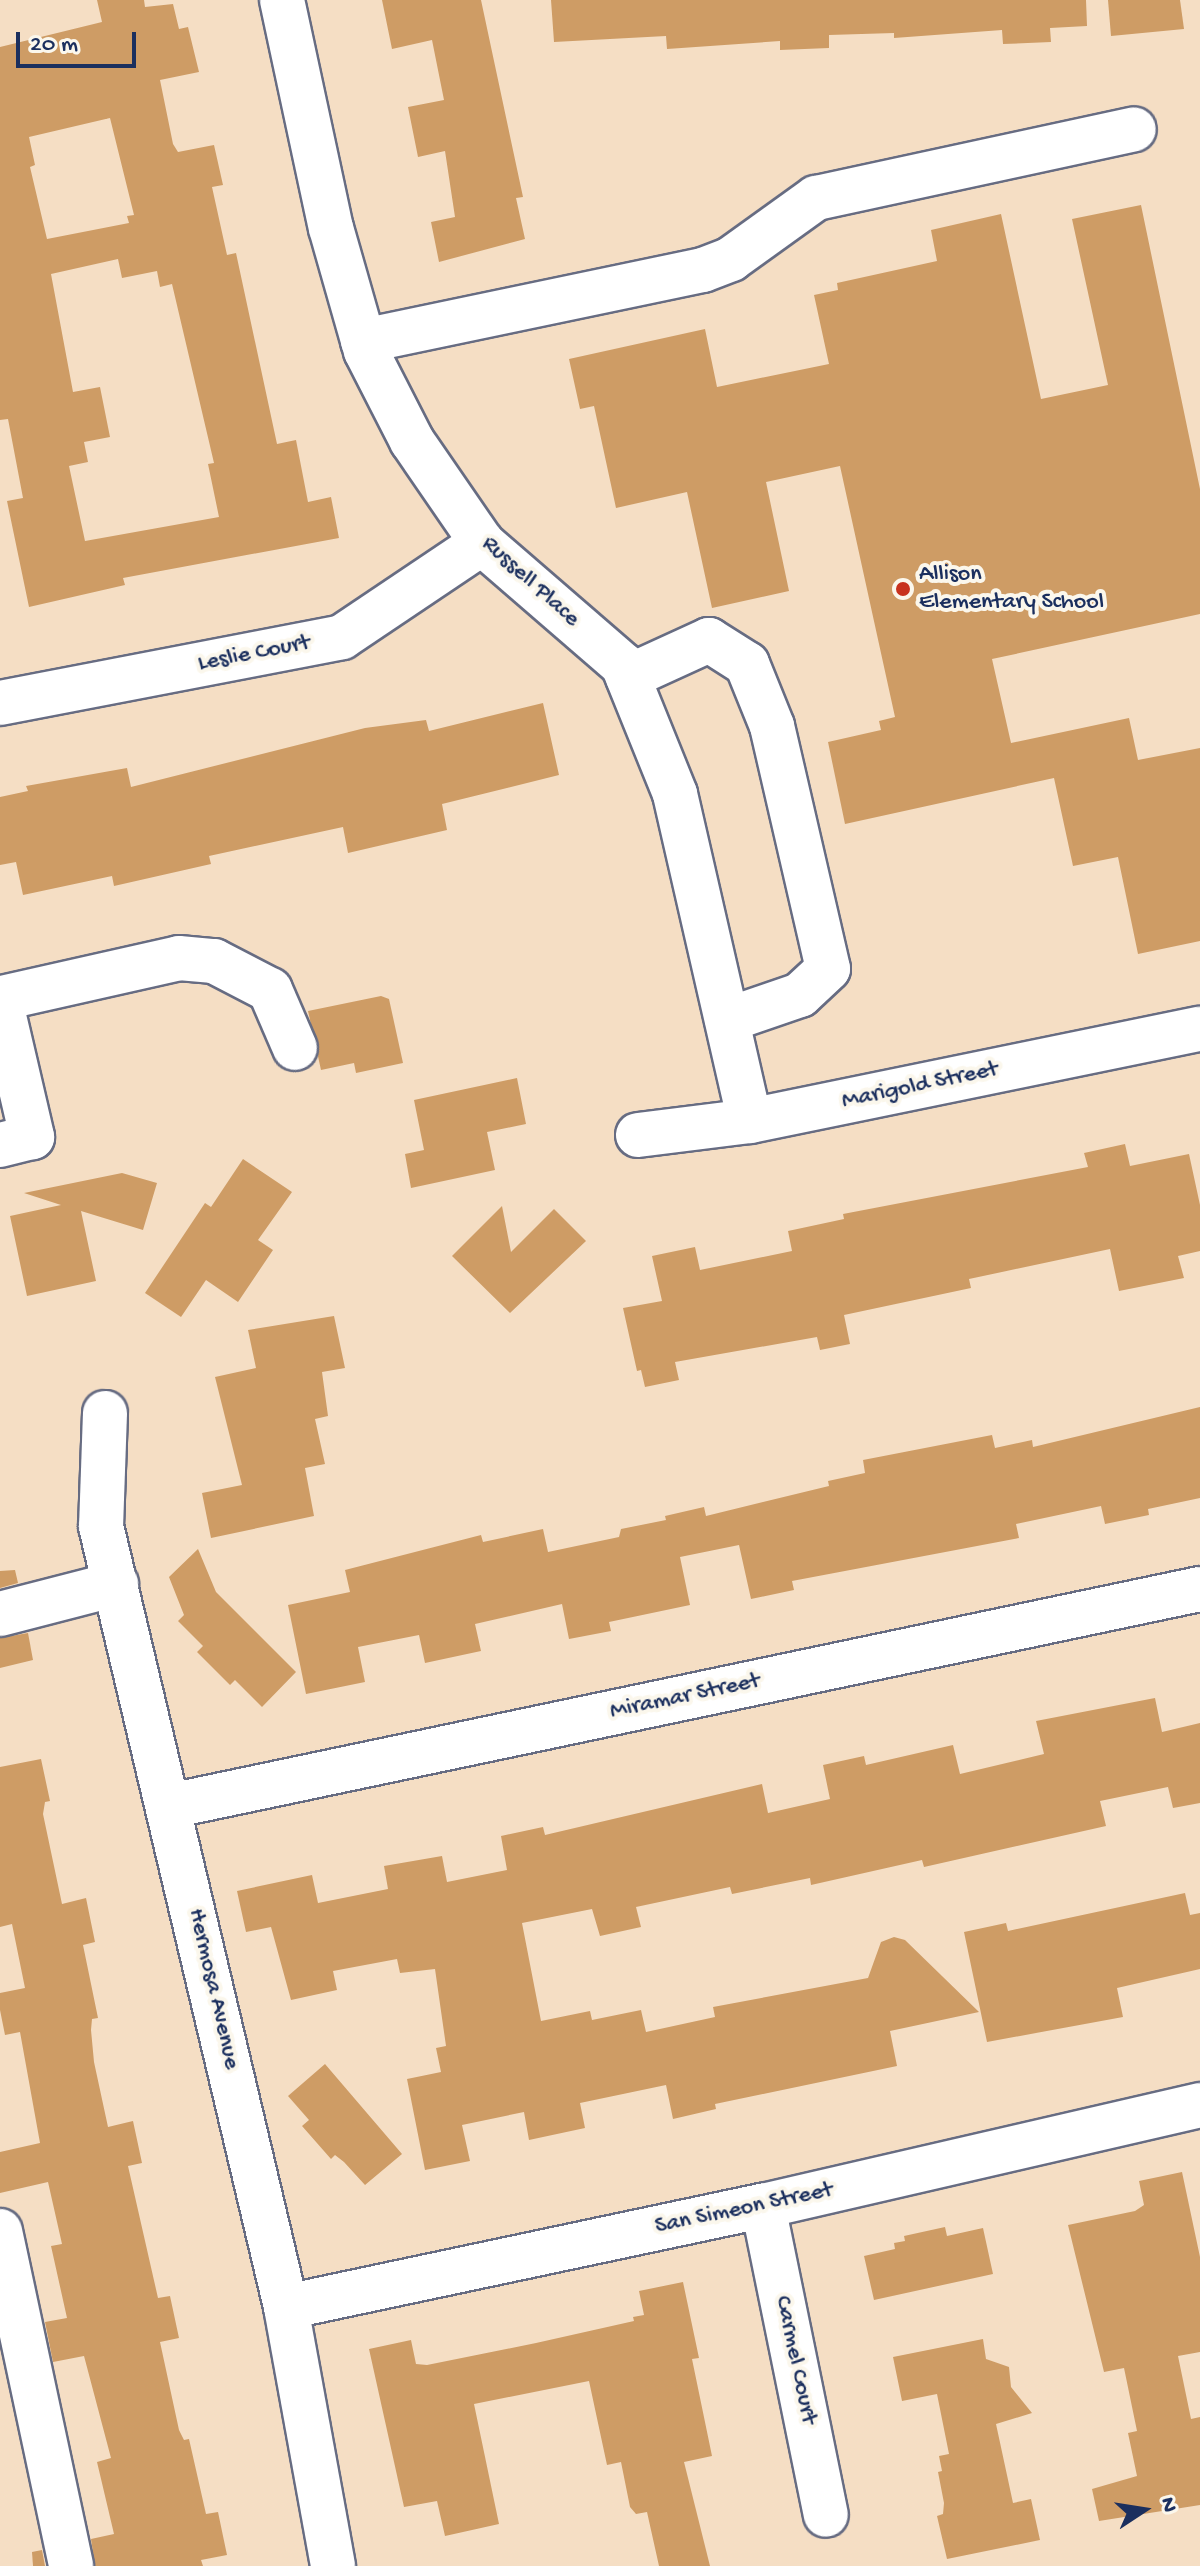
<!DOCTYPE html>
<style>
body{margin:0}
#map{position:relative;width:1200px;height:2566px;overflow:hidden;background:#f5dec4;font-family:"Gochi Hand",sans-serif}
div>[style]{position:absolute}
.building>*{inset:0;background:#ce9c65}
.roads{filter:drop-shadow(2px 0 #676c82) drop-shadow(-2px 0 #676c82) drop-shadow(0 2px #676c82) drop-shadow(0 -2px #676c82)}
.minor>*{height:44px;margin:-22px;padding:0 22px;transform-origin:22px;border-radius:22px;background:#fff}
.dots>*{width:22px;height:22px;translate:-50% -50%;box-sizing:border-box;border:4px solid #fbf7ec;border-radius:50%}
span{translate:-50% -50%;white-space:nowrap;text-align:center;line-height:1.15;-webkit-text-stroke:8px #fbf7ec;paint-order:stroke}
.poi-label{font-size:24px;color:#1b2f5e}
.left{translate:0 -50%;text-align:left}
.street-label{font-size:24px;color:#1b2f5e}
.north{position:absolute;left:1104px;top:2470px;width:80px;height:80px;-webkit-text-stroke:6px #fbf7ec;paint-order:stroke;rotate:78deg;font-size:22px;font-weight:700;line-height:32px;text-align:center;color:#1b2f5e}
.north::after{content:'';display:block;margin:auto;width:28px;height:36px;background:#1b2f5e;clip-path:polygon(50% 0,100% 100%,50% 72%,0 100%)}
.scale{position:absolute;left:16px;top:32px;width:120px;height:36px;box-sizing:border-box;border:4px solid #1b2f5e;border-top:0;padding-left:10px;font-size:24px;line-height:28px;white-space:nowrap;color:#1b2f5e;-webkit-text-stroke:6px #fbf7ec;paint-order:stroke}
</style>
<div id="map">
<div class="building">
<i style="clip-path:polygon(evenodd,97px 0,144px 0,145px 7px,173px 4px,179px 29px,188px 27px,199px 72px,160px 80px,173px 144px,178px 152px,214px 145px,223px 185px,212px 187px,227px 255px,236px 253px,277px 444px,296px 440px,308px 502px,331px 497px,339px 538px,123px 578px,125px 585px,29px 607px,7px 501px,23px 498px,8px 419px,0 420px,0 47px,102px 22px,97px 0,110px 118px,134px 215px,127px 216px,129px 223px,47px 239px,30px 167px,35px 165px,29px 137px,110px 118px,97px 0,118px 259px,122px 278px,157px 271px,160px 287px,172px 284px,214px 463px,208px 464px,219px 517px,85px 541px,69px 466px,88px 462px,84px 442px,110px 437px,100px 387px,73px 392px,51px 274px,118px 259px)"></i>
<i style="clip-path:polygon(382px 0,481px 0,523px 197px,516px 198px,525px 239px,439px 262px,431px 222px,455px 217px,445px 151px,418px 157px,408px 107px,444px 100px,432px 40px,392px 49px)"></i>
<i style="clip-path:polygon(551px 0,1086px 0,1087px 26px,1050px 28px,1051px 42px,1003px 44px,1002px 30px,894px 38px,894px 33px,829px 35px,829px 48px,780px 50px,780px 41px,667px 49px,666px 36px,554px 42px)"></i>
<i style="clip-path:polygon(1108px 0,1180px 0,1184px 29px,1111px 36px)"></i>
<i style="clip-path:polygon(1141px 205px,1200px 489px,1200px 614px,992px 659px,1011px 743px,1129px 718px,1138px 760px,1200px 748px,1200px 941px,1138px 954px,1118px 857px,1073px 866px,1054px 778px,845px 824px,828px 742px,881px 730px,879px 721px,895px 717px,840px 466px,766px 482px,789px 591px,712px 608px,687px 492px,616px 508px,594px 406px,580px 409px,569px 359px,705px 329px,717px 387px,829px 364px,814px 295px,838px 290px,837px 283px,937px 261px,931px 230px,1001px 214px,1041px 399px,1108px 385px,1072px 219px)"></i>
<i style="clip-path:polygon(543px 703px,559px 775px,442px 804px,447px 830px,348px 853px,343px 827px,209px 856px,211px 864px,114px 886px,112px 876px,23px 895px,16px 862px,0 865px,0 797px,28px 791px,26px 786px,127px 768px,131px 787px,365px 728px,426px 720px,429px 731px)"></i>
<i style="clip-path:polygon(381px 996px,389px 999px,403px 1063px,356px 1073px,354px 1063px,321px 1070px,308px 1011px)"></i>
<i style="clip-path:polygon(517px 1078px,526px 1124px,487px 1132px,495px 1170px,411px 1188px,405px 1154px,424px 1150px,414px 1100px)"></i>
<i style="clip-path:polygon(1125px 1144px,1130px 1166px,1189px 1154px,1200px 1205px,1200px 1251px,1178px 1256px,1184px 1278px,1119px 1291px,1110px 1249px,969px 1279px,971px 1288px,844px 1315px,850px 1344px,820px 1350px,817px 1337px,675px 1362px,679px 1380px,645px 1387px,641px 1370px,637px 1371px,623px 1308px,662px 1301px,652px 1256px,695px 1247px,700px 1270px,792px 1251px,788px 1231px,844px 1219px,843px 1214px,1088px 1167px,1084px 1153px)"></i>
<i style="clip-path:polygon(243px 1159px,292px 1192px,258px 1240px,273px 1250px,238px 1302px,206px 1280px,181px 1317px,145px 1293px,205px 1203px,211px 1207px)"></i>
<i style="clip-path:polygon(122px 1173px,157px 1183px,143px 1230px,81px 1211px,96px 1281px,27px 1296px,10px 1216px,61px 1205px,24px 1193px)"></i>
<i style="clip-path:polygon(502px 1206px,511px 1252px,554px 1209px,586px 1241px,510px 1313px,452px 1256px)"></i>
<i style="clip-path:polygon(334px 1316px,345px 1368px,322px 1372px,328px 1416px,315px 1419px,325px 1464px,305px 1468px,314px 1516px,211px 1538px,202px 1493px,242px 1485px,215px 1377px,256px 1368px,248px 1330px)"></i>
<i style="clip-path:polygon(1200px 1407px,1200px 1498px,1148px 1509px,1149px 1515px,1105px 1524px,1101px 1506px,1016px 1524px,1019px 1538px,792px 1581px,794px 1590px,751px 1599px,739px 1545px,680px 1557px,690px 1605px,609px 1622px,611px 1631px,569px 1639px,562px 1604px,475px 1624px,481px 1651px,425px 1663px,419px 1635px,358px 1647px,365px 1682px,306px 1694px,288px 1605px,350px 1592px,345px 1570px,481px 1535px,483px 1542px,543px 1529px,548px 1552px,619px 1537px,621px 1529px,666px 1520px,665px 1516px,704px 1507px,706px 1516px,829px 1486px,828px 1481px,865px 1473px,863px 1460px,992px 1435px,995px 1448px,1032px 1440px,1033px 1447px)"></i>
<i style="clip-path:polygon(198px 1549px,216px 1592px,296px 1672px,262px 1707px,235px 1680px,230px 1685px,197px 1652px,203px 1646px,178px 1621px,184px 1615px,169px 1577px)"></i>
<i style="clip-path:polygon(15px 1570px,18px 1583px,0 1588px,0 1571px)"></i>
<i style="clip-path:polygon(28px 1633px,33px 1660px,0 1668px,0 1638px)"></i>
<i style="clip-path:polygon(1155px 1698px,1162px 1732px,1200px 1723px,1200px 1803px,1173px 1808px,1168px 1787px,1100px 1801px,1106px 1826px,924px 1867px,922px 1860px,811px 1885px,810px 1878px,732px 1894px,730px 1887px,636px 1907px,641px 1927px,600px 1936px,592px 1909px,522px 1923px,541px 2021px,590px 2011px,592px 2020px,641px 2010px,646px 2032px,715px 2017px,713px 2007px,868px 1978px,881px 1942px,894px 1937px,905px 1940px,979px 2012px,890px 2031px,897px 2066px,715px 2104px,716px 2109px,673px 2119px,666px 2085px,580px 2103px,585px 2128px,529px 2140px,524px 2112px,462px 2125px,470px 2161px,425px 2170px,407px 2079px,441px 2072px,436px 2048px,446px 2046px,435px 1969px,400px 1973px,397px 1959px,333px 1971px,337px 1990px,291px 2000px,271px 1927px,246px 1932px,237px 1891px,312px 1875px,318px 1903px,388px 1889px,384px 1866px,442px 1856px,447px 1882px,507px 1870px,501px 1836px,543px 1827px,545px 1835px,762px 1784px,768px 1813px,830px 1799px,823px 1765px,864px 1756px,866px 1765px,953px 1745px,960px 1774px,1044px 1754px,1036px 1721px)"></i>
<i style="clip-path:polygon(41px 1759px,50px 1801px,45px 1802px,43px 1814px,62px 1904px,86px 1898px,95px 1942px,83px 1945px,98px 2018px,92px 2019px,91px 2030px,94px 2062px,108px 2127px,133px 2121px,142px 2163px,128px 2166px,158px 2298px,170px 2296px,179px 2338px,160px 2342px,179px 2430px,184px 2440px,189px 2439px,206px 2514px,218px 2512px,227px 2555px,201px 2560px,203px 2566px,95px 2566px,91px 2539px,114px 2534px,97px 2462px,111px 2458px,84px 2356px,53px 2362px,45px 2322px,67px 2318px,51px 2246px,62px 2244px,48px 2182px,0 2193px,0 2152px,40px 2143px,20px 2032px,5px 2035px,0 2010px,0 1993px,25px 1988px,12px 1924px,0 1927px,0 1767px)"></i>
<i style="clip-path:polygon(1185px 1893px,1190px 1915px,1200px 1913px,1200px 1969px,1117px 1988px,1123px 2017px,987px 2042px,964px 1932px,1006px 1923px,1008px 1931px)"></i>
<i style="clip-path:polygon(325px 2064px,402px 2154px,365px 2185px,344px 2162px,335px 2155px,331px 2159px,302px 2126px,309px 2120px,288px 2096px)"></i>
<i style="clip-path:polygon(1182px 2172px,1200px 2257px,1200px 2352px,1178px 2356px,1191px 2419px,1200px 2417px,1200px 2505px,1099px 2521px,1092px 2489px,1137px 2476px,1128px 2433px,1137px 2431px,1124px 2368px,1104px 2372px,1068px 2225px,1135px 2211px,1144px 2205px,1139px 2181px)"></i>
<i style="clip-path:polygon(945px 2227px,947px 2236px,983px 2228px,993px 2274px,874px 2300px,864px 2256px,895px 2249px,894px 2243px,905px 2241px,904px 2236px)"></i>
<i style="clip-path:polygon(683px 2282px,699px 2358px,692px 2359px,712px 2456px,684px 2462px,710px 2566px,659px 2566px,647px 2512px,636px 2514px,630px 2507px,621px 2462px,607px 2465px,589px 2381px,474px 2404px,499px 2524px,445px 2536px,437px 2501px,404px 2507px,369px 2349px,411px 2340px,416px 2364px,427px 2365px,536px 2343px,634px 2321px,633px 2317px,644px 2315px,639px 2291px)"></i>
<i style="clip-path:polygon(983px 2339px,986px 2359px,1009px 2367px,1011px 2387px,1032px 2413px,996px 2424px,1013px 2503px,1031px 2499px,1040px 2540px,947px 2559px,937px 2516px,943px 2514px,944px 2503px,938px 2472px,942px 2471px,939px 2456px,949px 2454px,937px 2394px,902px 2401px,893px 2357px)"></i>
<i style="clip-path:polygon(42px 2550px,45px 2566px,33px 2566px,32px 2552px)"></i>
</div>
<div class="roads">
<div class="minor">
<i style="left:282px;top:0;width:233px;rotate:77.9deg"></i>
<i style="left:331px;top:228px;width:128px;rotate:74.1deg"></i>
<i style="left:366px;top:351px;width:101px;rotate:62.9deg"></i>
<i style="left:412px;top:441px;width:124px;rotate:55.5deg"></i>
<i style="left:482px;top:543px;width:186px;rotate:40.9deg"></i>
<i style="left:623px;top:665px;width:139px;rotate:68deg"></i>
<i style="left:675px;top:794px;width:335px;rotate:77.1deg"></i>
<i style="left:363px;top:341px;width:347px;rotate:-11.8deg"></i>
<i style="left:703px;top:270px;width:30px;rotate:-21deg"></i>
<i style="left:731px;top:259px;width:105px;rotate:-35.7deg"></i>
<i style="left:816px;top:198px;width:325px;rotate:-12.2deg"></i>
<i style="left:628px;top:677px;width:89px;rotate:-24.6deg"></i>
<i style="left:709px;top:640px;width:45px;rotate:32.3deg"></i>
<i style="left:747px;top:664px;width:67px;rotate:68deg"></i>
<i style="left:772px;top:726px;width:249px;rotate:77deg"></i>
<i style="left:828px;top:969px;width:38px;rotate:137deg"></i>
<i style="left:800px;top:995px;width:77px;rotate:161.1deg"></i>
<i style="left:0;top:703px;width:348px;rotate:-10.9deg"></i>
<i style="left:342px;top:637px;width:169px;rotate:-33.9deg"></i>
<i style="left:2px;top:998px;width:181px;rotate:-12.7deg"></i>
<i style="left:179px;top:958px;width:35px;rotate:5deg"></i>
<i style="left:214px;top:961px;width:63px;rotate:27.4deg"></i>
<i style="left:270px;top:990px;width:63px;rotate:66.7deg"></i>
<i style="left:0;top:999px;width:142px;rotate:76.9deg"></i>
<i style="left:32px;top:1137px;width:33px;rotate:166deg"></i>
<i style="left:638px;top:1135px;width:113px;rotate:-7.1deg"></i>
<i style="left:750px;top:1121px;width:459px;rotate:-11.6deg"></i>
<i style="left:105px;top:1413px;width:113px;rotate:92deg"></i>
<i style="left:101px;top:1526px;width:803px;rotate:76.67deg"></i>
<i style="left:286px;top:2307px;width:263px;rotate:79.7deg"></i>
<i style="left:0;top:1614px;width:120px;rotate:-14.5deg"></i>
<i style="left:170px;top:1806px;width:1053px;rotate:-11.9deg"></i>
<i style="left:763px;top:2206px;width:315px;rotate:78.5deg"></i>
<i style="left:0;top:2231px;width:342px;rotate:78deg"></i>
<i style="left:286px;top:2307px;width:488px;rotate:-12deg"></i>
<i style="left:763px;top:2206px;width:449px;rotate:-13deg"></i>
</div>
</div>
<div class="dots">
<i style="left:903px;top:589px;background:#c8321e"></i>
</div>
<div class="poi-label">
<span class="left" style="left:919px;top:589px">Allison<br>Elementary School</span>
</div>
<div class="street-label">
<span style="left:530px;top:582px;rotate:42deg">Russell Place</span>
<span style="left:254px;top:654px;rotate:-11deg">Leslie Court</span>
<span style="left:920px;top:1086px;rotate:-12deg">Marigold Street</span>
<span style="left:685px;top:1697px;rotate:-12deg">Miramar Street</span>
<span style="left:213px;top:1989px;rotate:77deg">Hermosa Avenue</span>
<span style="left:744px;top:2209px;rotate:-12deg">San Simeon Street</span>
<span style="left:795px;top:2360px;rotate:78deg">Carmel Court</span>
</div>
<div class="north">N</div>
<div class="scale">20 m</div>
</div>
